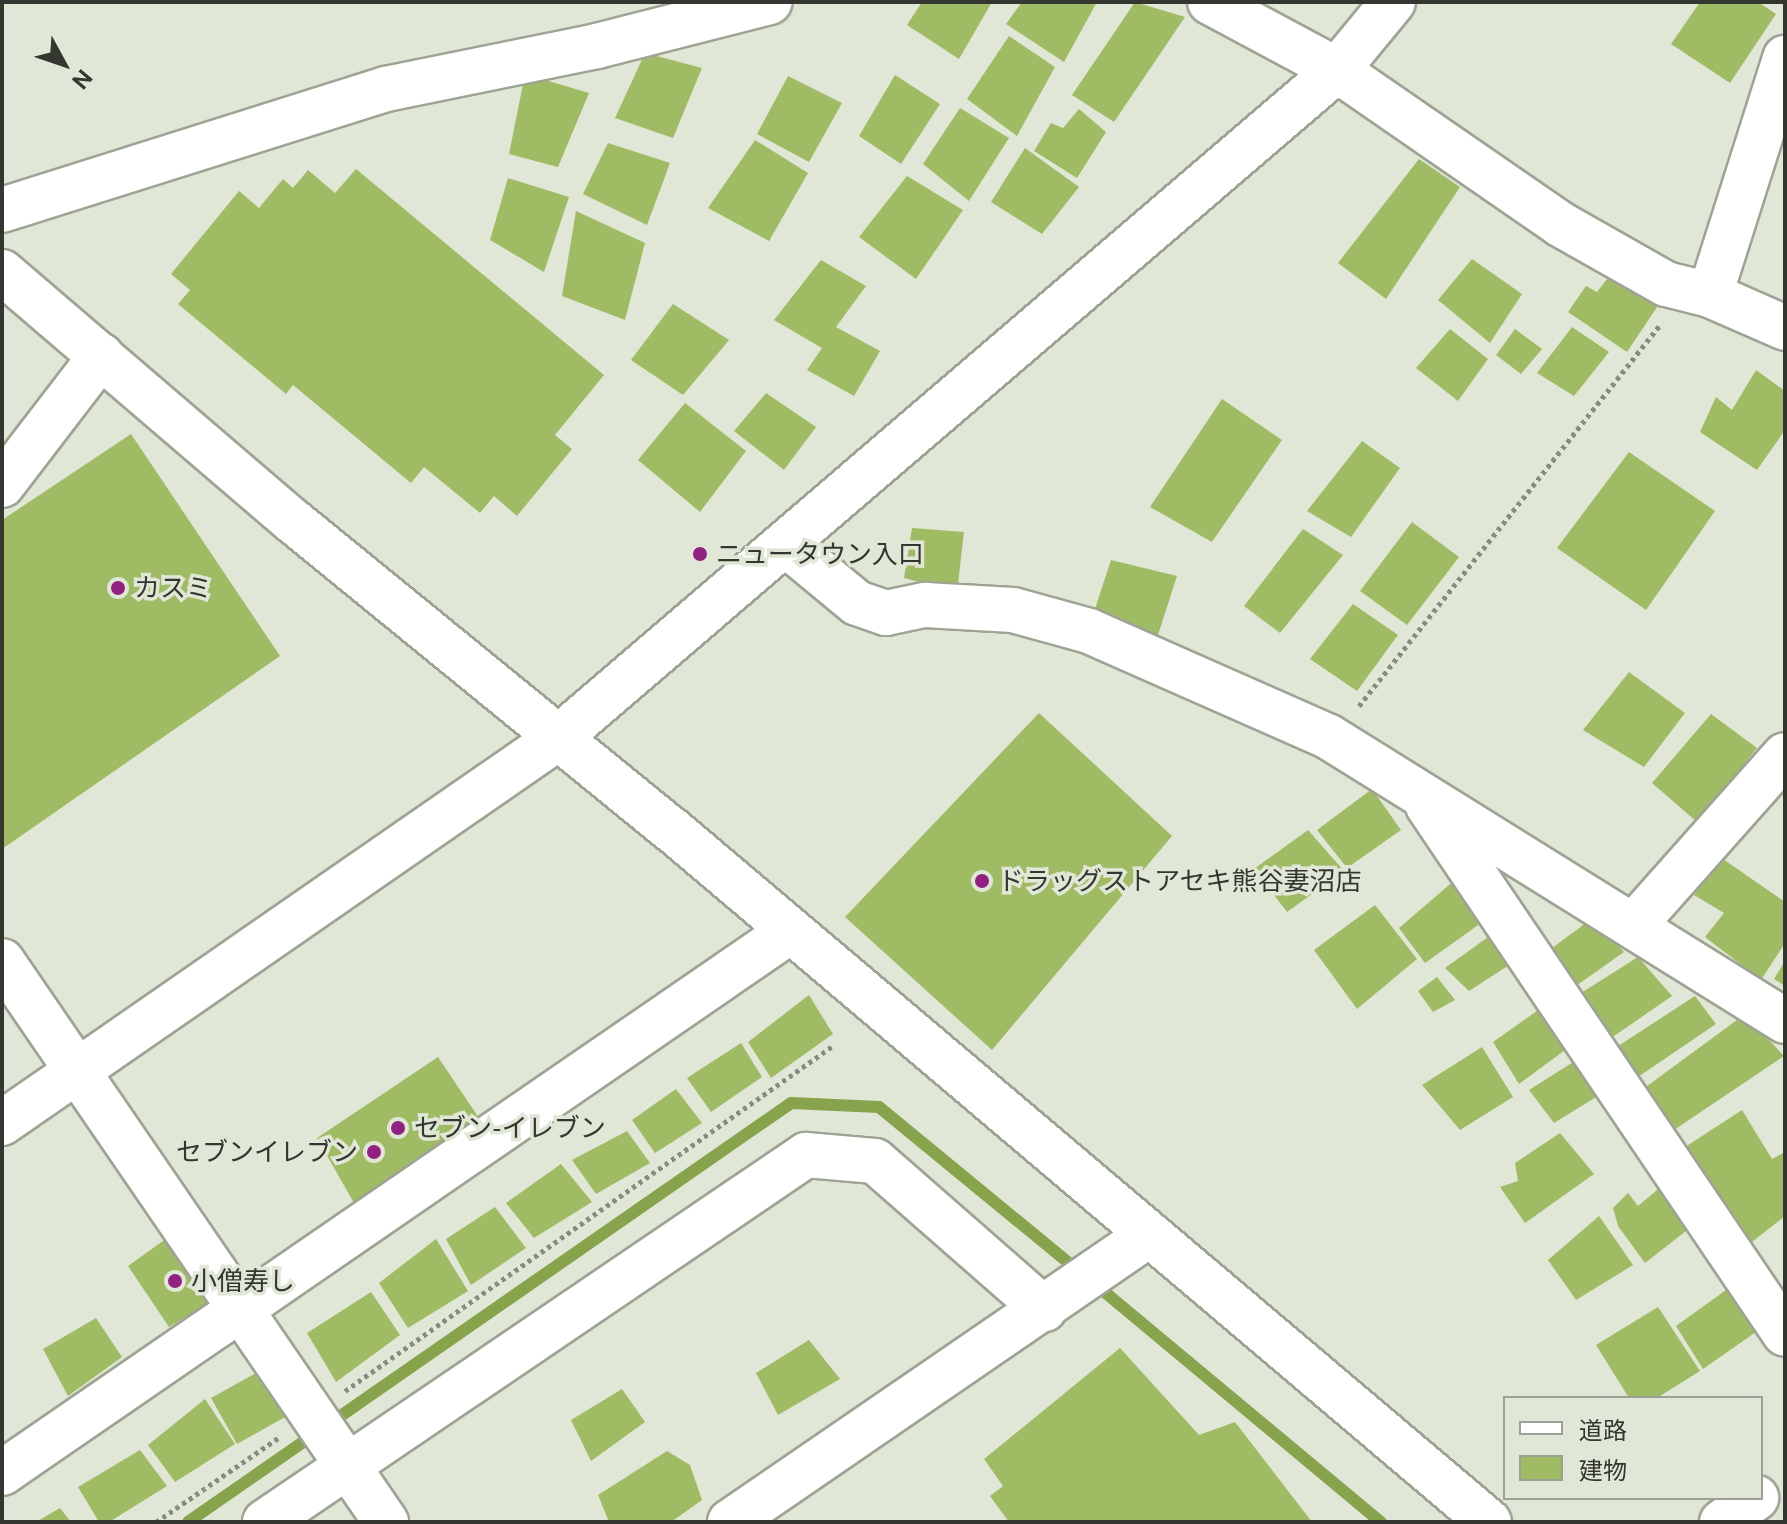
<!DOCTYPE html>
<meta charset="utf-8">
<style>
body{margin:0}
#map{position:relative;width:1787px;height:1524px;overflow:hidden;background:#e0e7d6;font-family:"Public Sans","Noto Sans JP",sans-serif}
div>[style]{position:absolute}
.stream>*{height:12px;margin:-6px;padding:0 6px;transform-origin:6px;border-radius:6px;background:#87a34c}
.building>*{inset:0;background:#9fbc64}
.path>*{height:5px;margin-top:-2.5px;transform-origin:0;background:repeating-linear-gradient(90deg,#878c80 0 4px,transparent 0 8px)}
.roads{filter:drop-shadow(2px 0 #9ea494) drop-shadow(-2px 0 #9ea494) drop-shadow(0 2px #9ea494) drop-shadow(0 -2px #9ea494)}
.minor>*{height:44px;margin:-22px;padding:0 22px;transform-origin:22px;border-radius:22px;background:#fff}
.major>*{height:44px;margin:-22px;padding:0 22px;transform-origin:22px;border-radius:22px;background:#fff}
.dots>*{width:22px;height:22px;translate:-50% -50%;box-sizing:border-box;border:4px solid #e0e7d6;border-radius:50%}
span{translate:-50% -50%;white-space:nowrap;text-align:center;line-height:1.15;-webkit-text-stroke:7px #e0e7d6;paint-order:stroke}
.poi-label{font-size:26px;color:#343730}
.left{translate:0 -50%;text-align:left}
.right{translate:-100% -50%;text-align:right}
.frame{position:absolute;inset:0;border:4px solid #343730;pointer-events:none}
.legend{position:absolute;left:1503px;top:1396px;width:260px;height:104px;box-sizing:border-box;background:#e0e7d6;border:2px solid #9ba194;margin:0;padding:10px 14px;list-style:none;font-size:24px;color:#343730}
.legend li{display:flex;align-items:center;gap:16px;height:40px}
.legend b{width:40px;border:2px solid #9ba194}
.north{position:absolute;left:24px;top:24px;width:80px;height:80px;-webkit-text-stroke:6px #e0e7d6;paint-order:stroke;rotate:130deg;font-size:22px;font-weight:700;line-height:32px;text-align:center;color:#343730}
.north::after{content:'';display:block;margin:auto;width:28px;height:36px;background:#343730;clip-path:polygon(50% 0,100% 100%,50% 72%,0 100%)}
</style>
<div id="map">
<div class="stream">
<i style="left:1095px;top:1284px;width:372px;rotate:39.8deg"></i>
<i style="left:188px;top:1522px;width:734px;rotate:-34.79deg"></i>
<i style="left:791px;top:1103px;width:88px;rotate:2.6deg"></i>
<i style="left:879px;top:1107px;width:260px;rotate:39.4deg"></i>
</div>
<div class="building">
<i style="clip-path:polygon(922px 2px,992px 2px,959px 59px,907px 25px)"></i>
<i style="clip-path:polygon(1022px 2px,1097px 2px,1064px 62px,1006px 24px)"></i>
<i style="clip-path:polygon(1135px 2px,1185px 17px,1114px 122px,1072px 95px)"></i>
<i style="clip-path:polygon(1700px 2px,1758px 2px,1776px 14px,1730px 83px,1671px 44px)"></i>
<i style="clip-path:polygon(1009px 36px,1055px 67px,1017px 136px,967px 99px)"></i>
<i style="clip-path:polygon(645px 53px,702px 68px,673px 138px,615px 118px)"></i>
<i style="clip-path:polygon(525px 74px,589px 93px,558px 167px,509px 154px)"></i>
<i style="clip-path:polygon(895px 75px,940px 104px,901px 164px,859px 136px)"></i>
<i style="clip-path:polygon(788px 76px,842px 103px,809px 162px,757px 134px)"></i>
<i style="clip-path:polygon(960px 108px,1009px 138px,969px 201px,923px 164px)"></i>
<i style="clip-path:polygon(1079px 109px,1106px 132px,1077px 178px,1034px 151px,1051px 123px,1063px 128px)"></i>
<i style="clip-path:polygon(755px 140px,808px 173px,769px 241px,708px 208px)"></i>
<i style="clip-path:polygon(608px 143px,670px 163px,647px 225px,583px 194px)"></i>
<i style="clip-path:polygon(1025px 148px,1079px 187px,1042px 234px,991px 202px)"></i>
<i style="clip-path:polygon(1419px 159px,1460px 187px,1386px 299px,1338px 263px)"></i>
<i style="clip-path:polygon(356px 169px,604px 375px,555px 435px,572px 449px,517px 516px,494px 496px,480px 513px,424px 467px,411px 483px,293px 385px,286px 394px,178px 304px,190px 290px,171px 274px,239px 191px,259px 208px,283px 179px,293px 188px,308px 170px,335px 193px)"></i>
<i style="clip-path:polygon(907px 176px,963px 210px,916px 279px,859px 237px)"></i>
<i style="clip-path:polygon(508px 178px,569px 197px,544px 272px,490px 240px)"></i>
<i style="clip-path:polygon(576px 211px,645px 243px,625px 320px,562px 296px)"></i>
<i style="clip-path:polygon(1472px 259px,1522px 294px,1490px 343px,1438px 300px)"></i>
<i style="clip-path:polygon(821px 260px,866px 286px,836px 327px,880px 351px,854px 396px,807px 370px,822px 348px,774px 320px)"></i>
<i style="clip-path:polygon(1611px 274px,1657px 307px,1627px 352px,1568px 312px,1586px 286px,1597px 292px)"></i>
<i style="clip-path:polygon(673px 304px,729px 340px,683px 395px,631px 360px)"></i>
<i style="clip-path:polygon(1572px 327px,1609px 352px,1574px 396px,1537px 373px)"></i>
<i style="clip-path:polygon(1450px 329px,1488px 359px,1458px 401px,1416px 368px)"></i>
<i style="clip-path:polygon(1515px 329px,1542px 349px,1521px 374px,1496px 355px)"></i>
<i style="clip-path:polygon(1756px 370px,1785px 391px,1785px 430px,1757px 470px,1700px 432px,1716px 397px,1732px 410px)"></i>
<i style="clip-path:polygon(766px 393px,816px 427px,784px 470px,734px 431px)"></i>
<i style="clip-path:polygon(1222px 399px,1282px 440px,1212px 542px,1150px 507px)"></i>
<i style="clip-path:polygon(685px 403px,746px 451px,700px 512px,638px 460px)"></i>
<i style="clip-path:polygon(131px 434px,280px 656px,2px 849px,2px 520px)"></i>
<i style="clip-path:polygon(1362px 441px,1400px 468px,1351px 537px,1307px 511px)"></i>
<i style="clip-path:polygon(1629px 452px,1715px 511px,1646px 610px,1557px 548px)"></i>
<i style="clip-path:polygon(1412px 522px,1459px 557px,1407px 625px,1360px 591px)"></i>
<i style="clip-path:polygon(912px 528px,964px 532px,957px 592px,904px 578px)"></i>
<i style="clip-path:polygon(1303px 529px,1343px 555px,1280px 633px,1244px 606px)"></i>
<i style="clip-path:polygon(1111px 560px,1177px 576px,1156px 641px,1091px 621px)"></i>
<i style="clip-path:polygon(1353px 604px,1398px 635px,1357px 691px,1310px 659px)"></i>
<i style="clip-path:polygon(1629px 672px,1685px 713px,1644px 767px,1583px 730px)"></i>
<i style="clip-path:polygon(1039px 713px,1172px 836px,992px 1050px,845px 917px)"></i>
<i style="clip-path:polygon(1711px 714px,1757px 748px,1697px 822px,1652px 783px)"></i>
<i style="clip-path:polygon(1372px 789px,1401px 830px,1347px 868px,1317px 830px)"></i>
<i style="clip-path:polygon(1308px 830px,1344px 871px,1287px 912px,1254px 869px)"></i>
<i style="clip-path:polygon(1723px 859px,1785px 902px,1785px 943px,1761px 980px,1705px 937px,1724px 913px,1694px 895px)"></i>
<i style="clip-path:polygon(1456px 879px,1488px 918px,1425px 963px,1399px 928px)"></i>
<i style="clip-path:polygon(1375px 905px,1417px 959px,1357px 1009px,1314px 950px)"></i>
<i style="clip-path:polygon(1594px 917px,1624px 952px,1566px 993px,1540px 957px)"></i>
<i style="clip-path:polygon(1495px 932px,1517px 960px,1469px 991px,1445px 968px)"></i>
<i style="clip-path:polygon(1638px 957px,1672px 996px,1601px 1045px,1570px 1000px)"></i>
<i style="clip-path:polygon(1785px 961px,1785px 986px,1774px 979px)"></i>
<i style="clip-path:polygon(1437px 977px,1455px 1000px,1433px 1012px,1418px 991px)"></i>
<i style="clip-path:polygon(809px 995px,833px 1034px,771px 1078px,748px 1042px)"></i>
<i style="clip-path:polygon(1695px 996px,1716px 1024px,1638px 1077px,1612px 1050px)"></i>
<i style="clip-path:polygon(1544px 1006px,1572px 1045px,1519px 1084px,1493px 1042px)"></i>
<i style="clip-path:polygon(1745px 1014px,1784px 1056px,1665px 1136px,1635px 1095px)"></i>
<i style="clip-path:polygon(741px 1043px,762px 1077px,711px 1112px,687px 1078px)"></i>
<i style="clip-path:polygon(1482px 1047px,1513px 1097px,1460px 1130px,1422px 1085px)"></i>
<i style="clip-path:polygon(438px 1057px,479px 1118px,354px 1203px,317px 1138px)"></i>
<i style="clip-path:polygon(1581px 1057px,1606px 1091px,1554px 1123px,1529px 1090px)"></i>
<i style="clip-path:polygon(676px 1089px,702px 1123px,655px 1153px,632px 1120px)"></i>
<i style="clip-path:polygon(1742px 1110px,1772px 1159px,1785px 1152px,1785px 1216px,1743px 1249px,1679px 1151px)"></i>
<i style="clip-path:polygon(627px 1131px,650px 1163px,596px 1194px,572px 1160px)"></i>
<i style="clip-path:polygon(1560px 1133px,1594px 1174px,1525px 1223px,1500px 1187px,1518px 1181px,1515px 1163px)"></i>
<i style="clip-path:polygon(561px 1164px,592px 1202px,534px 1238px,506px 1203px)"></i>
<i style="clip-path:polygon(1669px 1180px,1695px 1224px,1645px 1263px,1618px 1226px,1613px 1208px,1628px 1193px,1638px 1206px)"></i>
<i style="clip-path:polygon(495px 1207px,526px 1248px,471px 1285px,446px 1239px)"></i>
<i style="clip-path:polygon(1599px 1216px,1633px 1265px,1576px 1300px,1548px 1260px)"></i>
<i style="clip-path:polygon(177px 1231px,222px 1295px,169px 1327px,128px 1266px)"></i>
<i style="clip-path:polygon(436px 1239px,468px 1291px,408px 1328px,379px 1283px)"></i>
<i style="clip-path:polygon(1726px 1290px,1756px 1332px,1703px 1369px,1676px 1326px)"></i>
<i style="clip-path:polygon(371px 1292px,400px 1335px,336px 1382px,307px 1333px)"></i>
<i style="clip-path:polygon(1658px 1307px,1700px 1371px,1657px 1398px,1629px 1398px,1596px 1345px)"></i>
<i style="clip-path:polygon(96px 1318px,122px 1357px,68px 1396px,43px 1349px)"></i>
<i style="clip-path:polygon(809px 1340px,840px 1379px,778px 1415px,756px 1373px)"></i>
<i style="clip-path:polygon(1120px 1348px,1199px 1435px,1235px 1422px,1312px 1522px,1009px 1522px,990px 1496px,1003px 1486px,984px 1459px)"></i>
<i style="clip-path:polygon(274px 1363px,303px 1407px,237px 1444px,211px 1398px)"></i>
<i style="clip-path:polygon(622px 1389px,645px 1422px,591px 1461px,571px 1420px)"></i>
<i style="clip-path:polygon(205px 1399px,235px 1444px,175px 1482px,148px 1445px)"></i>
<i style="clip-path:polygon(140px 1450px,167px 1486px,109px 1522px,99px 1522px,78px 1487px)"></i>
<i style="clip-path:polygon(667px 1451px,690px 1465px,702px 1500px,671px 1522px,609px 1522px,598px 1495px)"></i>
<i style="clip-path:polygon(60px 1508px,71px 1522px,36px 1522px)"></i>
</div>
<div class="path">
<i style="left:1359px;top:706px;width:486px;rotate:-51.7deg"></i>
<i style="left:345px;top:1391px;width:599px;rotate:-35.28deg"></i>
<i style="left:156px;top:1522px;width:148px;rotate:-34.5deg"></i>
</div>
<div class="roads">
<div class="minor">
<i style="left:1210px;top:2px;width:144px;rotate:28.2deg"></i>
<i style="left:1337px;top:70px;width:271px;rotate:34.6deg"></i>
<i style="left:1560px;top:224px;width:122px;rotate:29.5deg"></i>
<i style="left:1666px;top:284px;width:45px;rotate:14deg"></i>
<i style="left:1710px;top:295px;width:82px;rotate:23.7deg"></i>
<i style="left:2px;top:210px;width:403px;rotate:-17.5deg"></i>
<i style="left:386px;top:89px;width:215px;rotate:-11.5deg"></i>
<i style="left:597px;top:46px;width:178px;rotate:-14.3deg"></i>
<i style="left:2px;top:272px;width:384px;rotate:40.6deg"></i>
<i style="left:294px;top:522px;width:486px;rotate:39.2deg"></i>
<i style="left:671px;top:829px;width:1072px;rotate:40.27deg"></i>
<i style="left:1710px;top:295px;width:249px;rotate:-72.4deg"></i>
<i style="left:2px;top:485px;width:163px;rotate:-52.5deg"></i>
<i style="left:788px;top:546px;width:89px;rotate:39.6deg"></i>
<i style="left:857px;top:603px;width:31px;rotate:19deg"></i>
<i style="left:886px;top:613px;width:40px;rotate:-12deg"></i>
<i style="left:925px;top:605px;width:88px;rotate:3.3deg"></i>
<i style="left:1013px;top:610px;width:79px;rotate:15.4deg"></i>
<i style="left:1089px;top:631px;width:262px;rotate:23.8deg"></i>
<i style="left:1329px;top:737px;width:537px;rotate:31.91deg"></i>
<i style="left:1428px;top:806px;width:637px;rotate:55.94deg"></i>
<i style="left:1634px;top:925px;width:227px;rotate:-48.4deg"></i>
<i style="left:2px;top:961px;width:680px;rotate:55.61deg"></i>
<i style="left:2px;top:1123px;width:676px;rotate:-34.7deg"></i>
<i style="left:558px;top:738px;width:1026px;rotate:-40.61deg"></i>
<i style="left:1337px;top:70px;width:88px;rotate:-50.5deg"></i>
<i style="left:2px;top:1473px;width:955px;rotate:-34.51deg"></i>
<i style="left:265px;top:1522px;width:654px;rotate:-34.15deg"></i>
<i style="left:806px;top:1155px;width:69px;rotate:5deg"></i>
<i style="left:875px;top:1161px;width:225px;rotate:41.2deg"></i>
<i style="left:730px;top:1522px;width:506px;rotate:-34.44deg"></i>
</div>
<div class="major">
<i style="left:1722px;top:1522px;width:42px;rotate:-35.2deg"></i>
</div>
</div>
<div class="dots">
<i style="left:700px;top:554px;background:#922282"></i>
<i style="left:118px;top:588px;background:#922282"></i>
<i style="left:982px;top:881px;background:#922282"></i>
<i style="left:398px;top:1128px;background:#922282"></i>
<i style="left:374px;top:1152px;background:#922282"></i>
<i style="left:175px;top:1281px;background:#922282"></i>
</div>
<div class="poi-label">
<span class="left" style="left:716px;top:554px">ニュータウン入口</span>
<span class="left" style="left:134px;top:588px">カスミ</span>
<span class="left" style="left:998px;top:881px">ドラッグストアセキ熊谷妻沼店</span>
<span class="left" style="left:414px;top:1128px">セブン-イレブン</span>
<span class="right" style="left:358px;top:1152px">セブンイレブン</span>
<span class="left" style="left:191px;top:1281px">小僧寿し</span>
</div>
<div class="frame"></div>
<ul class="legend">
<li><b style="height:10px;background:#fff"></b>道路</li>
<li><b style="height:22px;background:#9fbc64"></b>建物</li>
</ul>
<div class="north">N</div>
</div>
